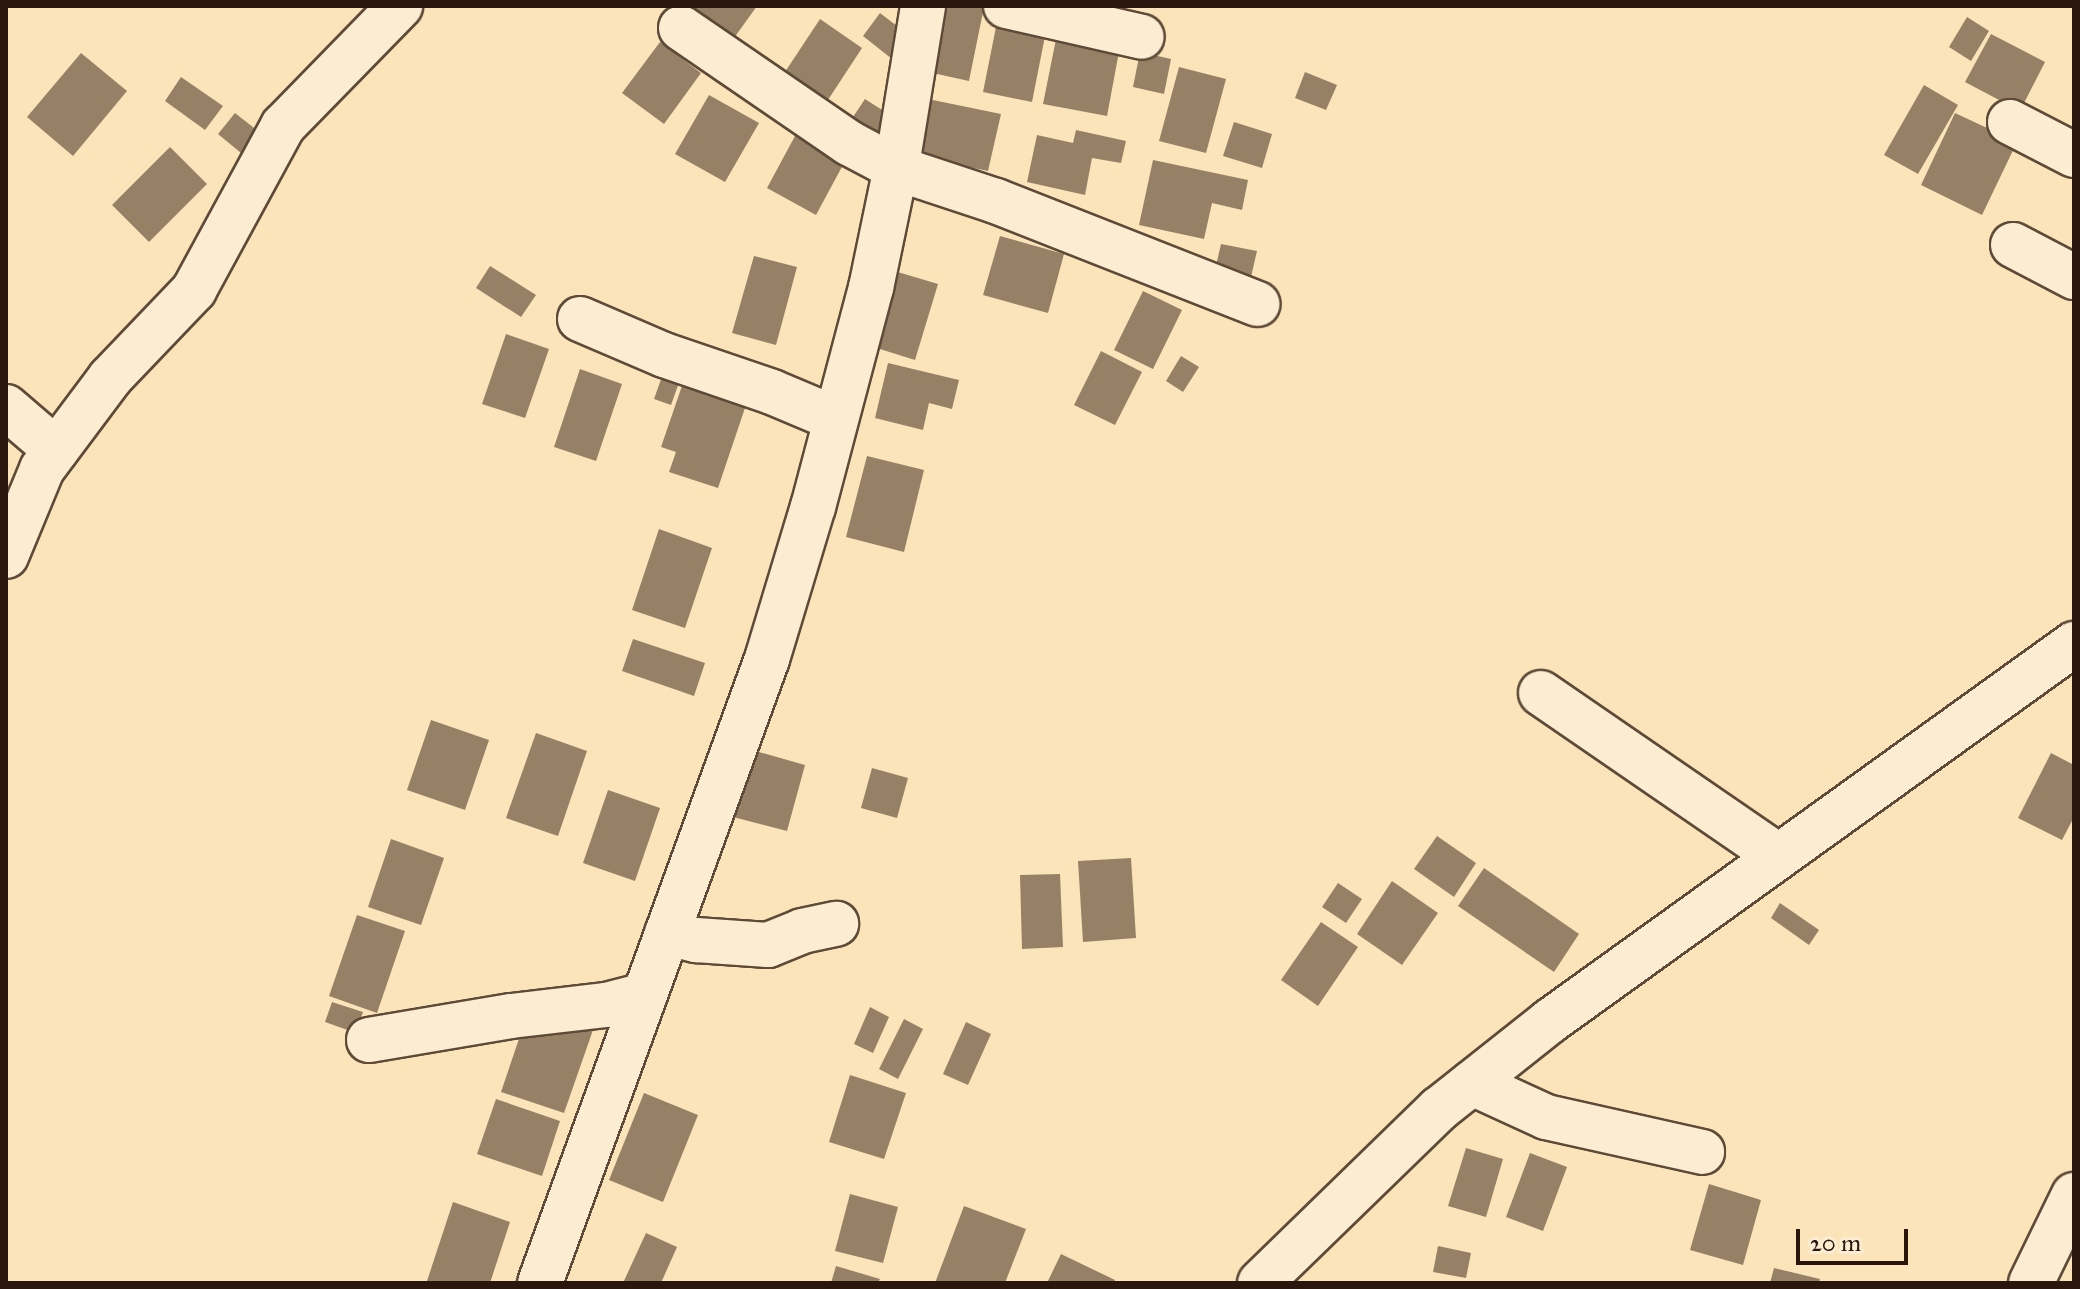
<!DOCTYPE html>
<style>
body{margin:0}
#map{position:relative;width:2080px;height:1289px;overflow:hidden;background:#fbe4b9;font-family:"IM FELL Great Primer",serif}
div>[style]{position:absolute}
.building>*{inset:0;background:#978166}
.roads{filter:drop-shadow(2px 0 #5e4a38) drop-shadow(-2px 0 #5e4a38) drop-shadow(0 2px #5e4a38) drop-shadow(0 -2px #5e4a38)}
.street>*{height:44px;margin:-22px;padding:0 22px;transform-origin:22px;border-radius:22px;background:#fcedd2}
.secondary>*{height:44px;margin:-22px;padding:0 22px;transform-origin:22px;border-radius:22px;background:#fcedd2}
span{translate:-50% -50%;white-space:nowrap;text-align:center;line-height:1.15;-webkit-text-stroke:6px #fcedd2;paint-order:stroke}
.frame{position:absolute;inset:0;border:8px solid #2a160d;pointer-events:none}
.scale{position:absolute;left:1796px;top:1229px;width:112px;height:36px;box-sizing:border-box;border:4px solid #2a160d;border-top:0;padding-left:10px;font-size:24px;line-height:28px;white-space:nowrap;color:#2a160d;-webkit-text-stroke:6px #fcedd2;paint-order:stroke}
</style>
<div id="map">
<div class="building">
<i style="clip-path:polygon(691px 6px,757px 6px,729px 45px,686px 13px)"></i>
<i style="clip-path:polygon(942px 6px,984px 7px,969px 81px,928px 72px)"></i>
<i style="clip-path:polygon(999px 12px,1048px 21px,1032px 102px,983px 92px)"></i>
<i style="clip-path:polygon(880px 13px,910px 36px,892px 59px,863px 36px)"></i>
<i style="clip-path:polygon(1967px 17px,1989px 31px,1971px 61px,1949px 47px)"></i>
<i style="clip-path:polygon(820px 19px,862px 48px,826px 103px,783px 75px)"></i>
<i style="clip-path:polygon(1058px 29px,1121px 41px,1107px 116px,1043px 104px)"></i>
<i style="clip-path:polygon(1991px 34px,2045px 62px,2020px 111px,1965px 82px)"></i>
<i style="clip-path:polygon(660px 42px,701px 73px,664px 124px,622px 93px)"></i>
<i style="clip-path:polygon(1140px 52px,1171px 59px,1164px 94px,1133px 87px)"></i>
<i style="clip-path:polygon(81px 53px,127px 91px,73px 156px,27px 117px)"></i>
<i style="clip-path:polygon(1179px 67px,1226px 79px,1206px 153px,1159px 141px)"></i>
<i style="clip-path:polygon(1305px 72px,1337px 85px,1326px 110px,1295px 98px)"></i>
<i style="clip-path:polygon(181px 77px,223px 106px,205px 130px,165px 101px)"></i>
<i style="clip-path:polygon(1924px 85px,1958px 105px,1918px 174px,1884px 155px)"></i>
<i style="clip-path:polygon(709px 95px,759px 123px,725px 182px,675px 154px)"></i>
<i style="clip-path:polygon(865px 99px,893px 117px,875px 144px,847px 126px)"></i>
<i style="clip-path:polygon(928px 99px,1001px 114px,988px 171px,916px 156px)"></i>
<i style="clip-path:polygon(235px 113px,258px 131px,241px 153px,218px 134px)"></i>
<i style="clip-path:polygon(1955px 113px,2017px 142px,1982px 215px,1921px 185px)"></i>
<i style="clip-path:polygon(1234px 122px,1272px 134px,1262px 168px,1223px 156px)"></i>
<i style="clip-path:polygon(802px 123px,851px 150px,816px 215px,767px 188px)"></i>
<i style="clip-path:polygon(1076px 130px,1126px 141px,1121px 163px,1092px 158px,1085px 195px,1027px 182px,1037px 135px,1073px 143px)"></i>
<i style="clip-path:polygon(170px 147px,207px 184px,149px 242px,112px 205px)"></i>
<i style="clip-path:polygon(1153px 160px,1248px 180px,1242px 210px,1212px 203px,1204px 239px,1139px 225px)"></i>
<i style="clip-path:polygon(1000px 236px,1064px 254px,1048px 313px,983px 295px)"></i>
<i style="clip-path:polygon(1221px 244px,1257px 251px,1251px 277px,1215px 270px)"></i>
<i style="clip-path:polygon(754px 256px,797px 267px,776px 345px,732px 333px)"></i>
<i style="clip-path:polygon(490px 266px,536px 295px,521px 317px,476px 288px)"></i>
<i style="clip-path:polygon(891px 270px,938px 284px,915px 360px,867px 345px)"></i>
<i style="clip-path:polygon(1143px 291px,1182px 310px,1153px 369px,1114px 350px)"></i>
<i style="clip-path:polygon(506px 334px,549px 349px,525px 418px,482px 404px)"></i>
<i style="clip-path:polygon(1101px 351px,1142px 372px,1115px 425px,1074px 405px)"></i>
<i style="clip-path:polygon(1181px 356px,1199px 367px,1183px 392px,1166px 381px)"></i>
<i style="clip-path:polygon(888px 363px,959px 380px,952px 409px,929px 403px,923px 430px,875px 418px)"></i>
<i style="clip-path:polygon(580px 369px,622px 384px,596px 461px,554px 447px)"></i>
<i style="clip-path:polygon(664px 371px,681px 377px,671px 405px,654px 399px)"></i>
<i style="clip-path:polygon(684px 380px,747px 402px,718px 488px,669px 472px,676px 452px,661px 447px)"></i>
<i style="clip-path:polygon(867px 456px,924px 470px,904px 552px,846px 537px)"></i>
<i style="clip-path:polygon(659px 529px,712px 548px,685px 628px,632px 610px)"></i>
<i style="clip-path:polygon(633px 639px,705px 663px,694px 696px,622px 671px)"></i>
<i style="clip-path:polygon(431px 720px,489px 740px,465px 810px,407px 790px)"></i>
<i style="clip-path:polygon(536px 733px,587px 751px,558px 836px,506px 818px)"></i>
<i style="clip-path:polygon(752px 750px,805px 765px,787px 831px,733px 817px)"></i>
<i style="clip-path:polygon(2051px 753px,2074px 765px,2074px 817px,2062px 840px,2018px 818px)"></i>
<i style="clip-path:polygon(872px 768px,908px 778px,897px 818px,861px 808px)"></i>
<i style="clip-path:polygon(608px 790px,660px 808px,635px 881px,583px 863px)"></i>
<i style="clip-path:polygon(1437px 836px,1476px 863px,1454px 897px,1414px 869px)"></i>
<i style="clip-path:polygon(391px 839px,444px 858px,421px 925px,368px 907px)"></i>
<i style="clip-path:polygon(1131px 858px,1136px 938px,1083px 942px,1078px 861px)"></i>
<i style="clip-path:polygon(1484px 868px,1579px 934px,1554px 972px,1458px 906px)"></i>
<i style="clip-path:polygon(1060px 874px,1063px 947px,1022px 949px,1020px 875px)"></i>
<i style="clip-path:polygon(1392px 881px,1438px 913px,1402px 965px,1357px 934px)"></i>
<i style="clip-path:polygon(1338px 883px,1362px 899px,1346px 923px,1322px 907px)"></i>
<i style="clip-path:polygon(1780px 903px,1819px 930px,1809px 945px,1771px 918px)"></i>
<i style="clip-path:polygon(357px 915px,405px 931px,377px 1013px,329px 996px)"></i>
<i style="clip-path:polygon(1321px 922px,1358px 947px,1318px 1006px,1281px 980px)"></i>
<i style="clip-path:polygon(332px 1002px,363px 1012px,356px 1033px,325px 1022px)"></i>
<i style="clip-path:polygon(870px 1007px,889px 1017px,873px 1053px,854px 1044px)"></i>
<i style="clip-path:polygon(560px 1019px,593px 1030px,564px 1113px,501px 1092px,525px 1021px)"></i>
<i style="clip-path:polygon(904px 1019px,923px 1029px,898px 1079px,879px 1069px)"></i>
<i style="clip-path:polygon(966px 1022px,991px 1034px,968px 1085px,943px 1074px)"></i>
<i style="clip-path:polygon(850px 1075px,906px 1093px,884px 1159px,829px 1142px)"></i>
<i style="clip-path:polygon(644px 1093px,698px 1115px,663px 1202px,609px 1180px)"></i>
<i style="clip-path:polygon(496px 1099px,560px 1121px,542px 1176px,477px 1154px)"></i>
<i style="clip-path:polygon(1466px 1148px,1503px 1159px,1486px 1217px,1448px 1206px)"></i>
<i style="clip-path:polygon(1530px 1153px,1567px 1167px,1543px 1231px,1506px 1217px)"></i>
<i style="clip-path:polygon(1709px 1184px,1761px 1200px,1743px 1265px,1690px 1250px)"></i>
<i style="clip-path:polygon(850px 1194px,898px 1207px,883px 1263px,835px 1251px)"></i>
<i style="clip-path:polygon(453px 1202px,510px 1222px,490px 1283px,427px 1281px)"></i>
<i style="clip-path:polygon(964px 1206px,1026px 1229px,1005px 1283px,935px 1283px)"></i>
<i style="clip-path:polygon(646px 1233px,677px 1247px,661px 1283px,623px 1283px)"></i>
<i style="clip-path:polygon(1438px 1246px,1471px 1253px,1466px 1278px,1433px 1272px)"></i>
<i style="clip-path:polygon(1061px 1254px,1115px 1280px,1114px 1283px,1047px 1283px)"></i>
<i style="clip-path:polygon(836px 1266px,880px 1279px,878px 1283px,831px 1283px)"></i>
<i style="clip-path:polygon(1774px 1268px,1820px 1279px,1819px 1283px,1770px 1283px)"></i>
</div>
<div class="roads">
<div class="street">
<i style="left:1006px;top:6px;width:139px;rotate:12.8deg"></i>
<i style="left:681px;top:28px;width:204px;rotate:34.4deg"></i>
<i style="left:849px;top:143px;width:53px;rotate:28deg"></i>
<i style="left:896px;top:168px;width:105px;rotate:18.3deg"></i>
<i style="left:996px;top:201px;width:281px;rotate:21.5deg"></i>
<i style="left:2010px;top:122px;width:72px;rotate:27.3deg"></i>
<i style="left:2013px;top:245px;width:69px;rotate:27.7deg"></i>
<i style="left:580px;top:319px;width:91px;rotate:23.2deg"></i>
<i style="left:664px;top:355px;width:114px;rotate:18.9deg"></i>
<i style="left:772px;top:392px;width:69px;rotate:22.9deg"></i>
<i style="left:6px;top:407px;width:66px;rotate:40.7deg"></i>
<i style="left:6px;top:556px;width:94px;rotate:-67.5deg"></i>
<i style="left:42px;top:469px;width:114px;rotate:-53.2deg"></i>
<i style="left:110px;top:378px;width:122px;rotate:-46.3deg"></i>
<i style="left:194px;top:290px;width:187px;rotate:-61.5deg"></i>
<i style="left:283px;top:126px;width:168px;rotate:-45.7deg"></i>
<i style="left:1541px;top:693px;width:288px;rotate:34.5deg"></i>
<i style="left:667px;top:933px;width:30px;rotate:14deg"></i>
<i style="left:696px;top:940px;width:72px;rotate:4deg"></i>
<i style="left:768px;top:945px;width:37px;rotate:-22deg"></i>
<i style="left:802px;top:931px;width:35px;rotate:-12deg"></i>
<i style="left:369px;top:1040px;width:144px;rotate:-9.6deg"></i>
<i style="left:511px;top:1016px;width:96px;rotate:-6.6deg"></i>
<i style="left:606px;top:1005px;width:40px;rotate:-14.4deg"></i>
<i style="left:1472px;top:1083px;width:81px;rotate:24.7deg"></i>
<i style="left:1546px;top:1117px;width:160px;rotate:12.6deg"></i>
<i style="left:540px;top:1283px;width:664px;rotate:-70.01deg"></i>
<i style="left:767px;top:659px;width:159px;rotate:-73.2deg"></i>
<i style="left:813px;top:507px;width:227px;rotate:-75.2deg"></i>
<i style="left:871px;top:288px;width:138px;rotate:-78.3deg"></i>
<i style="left:899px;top:153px;width:149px;rotate:-80.7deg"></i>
<i style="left:2031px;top:1283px;width:98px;rotate:-64deg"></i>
</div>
<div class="secondary">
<i style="left:1260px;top:1283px;width:250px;rotate:-44.2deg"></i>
<i style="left:1439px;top:1109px;width:142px;rotate:-38.4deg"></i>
<i style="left:1550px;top:1021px;width:646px;rotate:-35.73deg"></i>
</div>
</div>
<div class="frame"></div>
<div class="scale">20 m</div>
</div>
